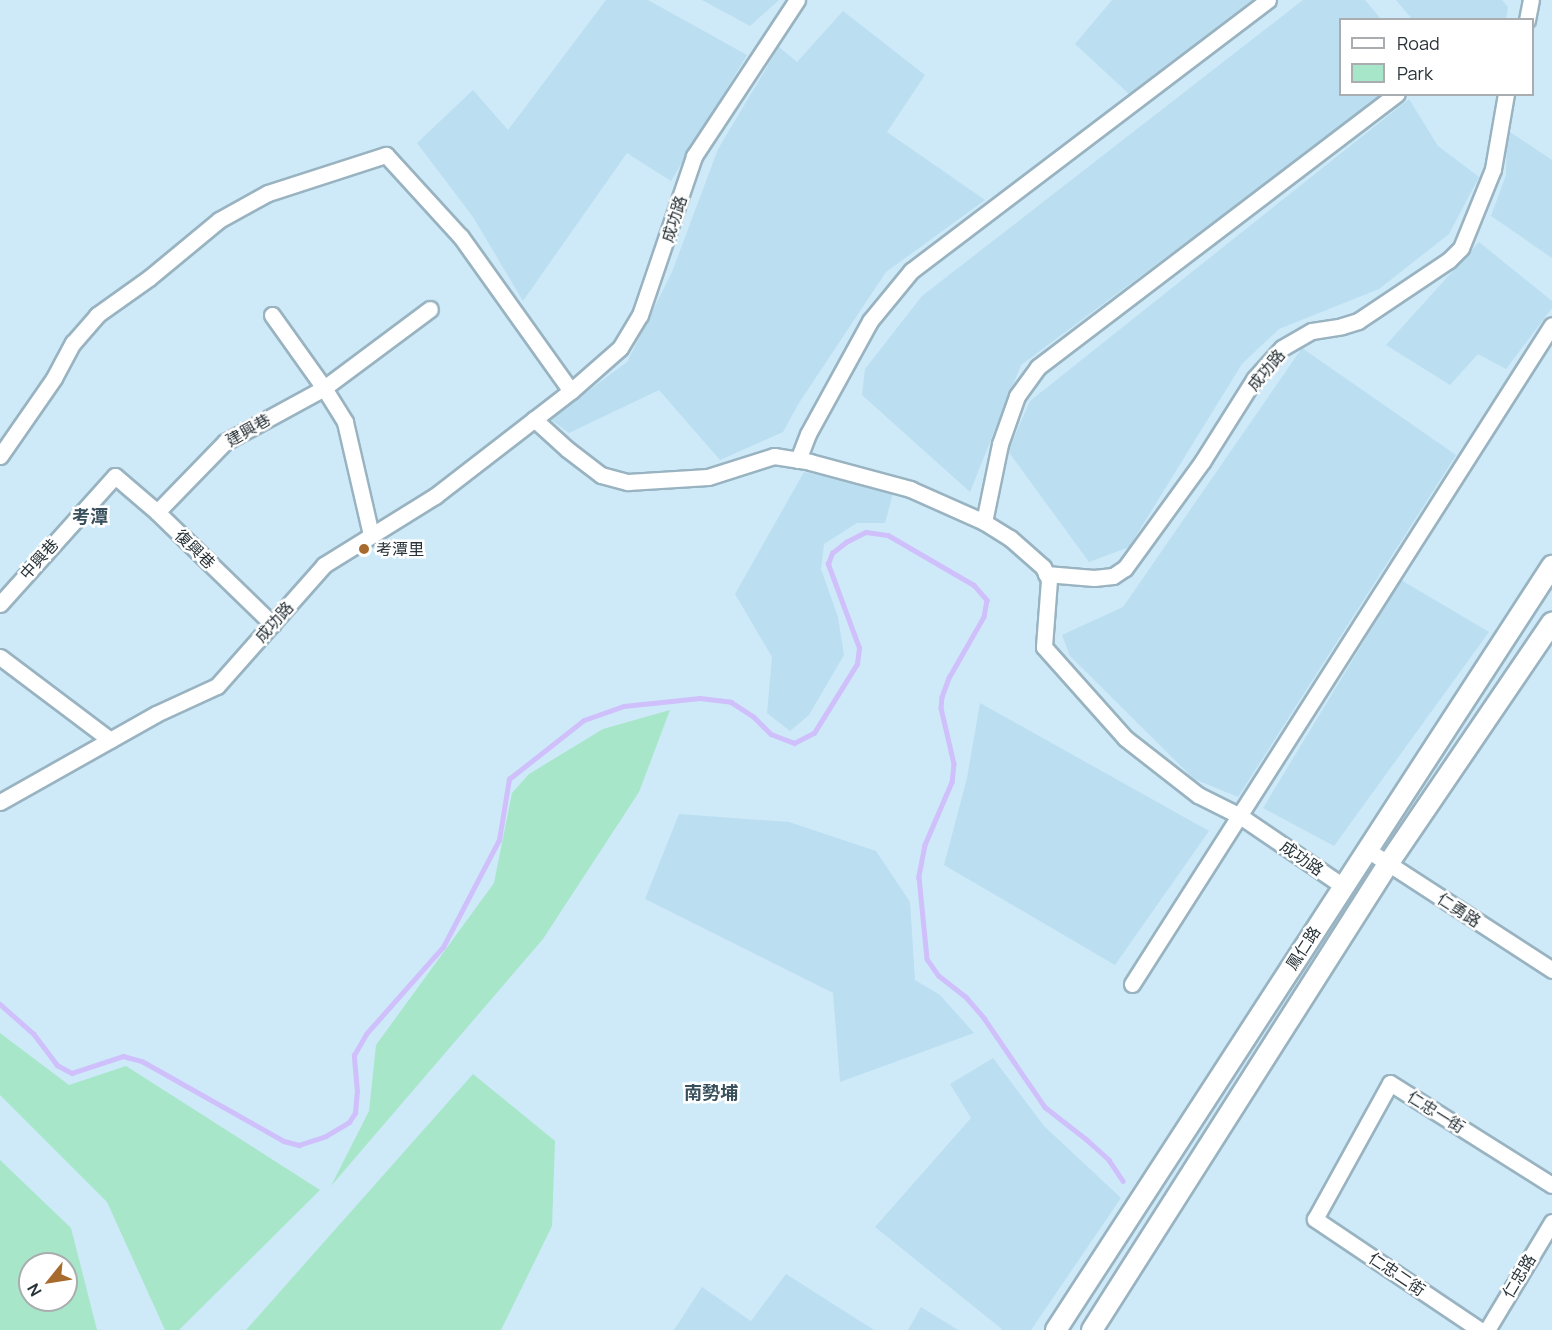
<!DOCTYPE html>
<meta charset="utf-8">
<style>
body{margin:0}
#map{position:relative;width:1552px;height:1330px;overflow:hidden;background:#ceeaf8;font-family:Manrope,"Noto Sans TC",sans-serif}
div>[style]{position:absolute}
.built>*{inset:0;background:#bbdef1}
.green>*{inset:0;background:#a7e6c9}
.stream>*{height:4.5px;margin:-2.25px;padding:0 2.25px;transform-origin:2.25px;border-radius:2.25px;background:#cfbffb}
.roads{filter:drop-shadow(2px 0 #99b3c1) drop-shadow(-2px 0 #99b3c1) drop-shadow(0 2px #99b3c1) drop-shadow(0 -2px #99b3c1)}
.street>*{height:15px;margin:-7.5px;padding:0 7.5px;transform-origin:7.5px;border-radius:7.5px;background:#fff}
.secondary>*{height:20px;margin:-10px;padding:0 10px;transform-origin:10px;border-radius:10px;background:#fff}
.dots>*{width:16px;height:16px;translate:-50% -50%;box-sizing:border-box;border:3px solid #fff;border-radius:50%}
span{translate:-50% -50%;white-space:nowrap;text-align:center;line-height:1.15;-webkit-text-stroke:5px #fff;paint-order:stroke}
.street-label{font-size:16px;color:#283338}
.poi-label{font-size:16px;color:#283338}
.left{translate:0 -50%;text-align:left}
.neighbourhood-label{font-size:18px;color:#38505c;font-weight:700}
.legend{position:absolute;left:1339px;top:18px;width:195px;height:78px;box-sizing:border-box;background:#fff;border:2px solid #a9adaf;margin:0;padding:8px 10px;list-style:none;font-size:18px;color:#283338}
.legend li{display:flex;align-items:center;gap:12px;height:30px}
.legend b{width:30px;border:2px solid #a9adaf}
.north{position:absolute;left:18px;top:1252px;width:60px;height:60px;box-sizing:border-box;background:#fff;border:2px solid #a9adaf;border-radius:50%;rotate:240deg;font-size:16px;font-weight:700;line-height:24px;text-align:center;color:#283338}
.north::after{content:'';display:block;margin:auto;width:21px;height:27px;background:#a76c2d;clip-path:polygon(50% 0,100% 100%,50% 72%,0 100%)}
</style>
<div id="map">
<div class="built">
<i style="clip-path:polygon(606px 0,648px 0,747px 55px,671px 181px,627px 153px,523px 301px,473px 217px,417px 143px,473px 90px,508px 130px)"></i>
<i style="clip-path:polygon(702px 0,779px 0,750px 26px)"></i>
<i style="clip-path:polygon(1112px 0,1252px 0,1129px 94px,1075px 44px)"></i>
<i style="clip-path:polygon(1303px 0,1365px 0,1381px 19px,1340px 20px,1340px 94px,1384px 95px,1021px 365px,970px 492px,862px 395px,865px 369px,922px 296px)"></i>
<i style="clip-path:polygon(1396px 0,1502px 0,1508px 7px,1506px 19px,1412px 19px)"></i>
<i style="clip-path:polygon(843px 11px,925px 75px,887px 132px,985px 200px,886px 272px,799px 403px,783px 432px,720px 460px,659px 390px,569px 433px,550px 419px,627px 362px,672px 272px,718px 149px,779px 47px,797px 62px)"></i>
<i style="clip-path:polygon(1409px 99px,1438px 146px,1479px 177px,1449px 234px,1379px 289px,1279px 329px,1242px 364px,1129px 547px,1089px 562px,1008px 451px,1030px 401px)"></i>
<i style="clip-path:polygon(1507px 130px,1552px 160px,1552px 258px,1491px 216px,1506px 175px)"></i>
<i style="clip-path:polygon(1479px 242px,1552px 301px,1552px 308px,1506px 369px,1478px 354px,1450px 385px,1386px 345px)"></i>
<i style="clip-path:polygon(1302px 348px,1456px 455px,1238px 797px,1194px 779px,1070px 656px,1062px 635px,1123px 607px)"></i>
<i style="clip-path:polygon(804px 472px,894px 490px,885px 523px,857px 523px,824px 544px,821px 569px,838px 617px,844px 655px,809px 715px,790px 731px,767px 713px,772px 657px,735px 594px)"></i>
<i style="clip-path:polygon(1401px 580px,1489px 632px,1334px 846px,1263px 808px)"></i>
<i style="clip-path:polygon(980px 703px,1209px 831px,1115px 965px,944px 865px,967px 778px)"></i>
<i style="clip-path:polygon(679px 814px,789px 822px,876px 851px,910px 902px,915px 980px,940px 995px,974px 1033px,840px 1082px,833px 993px,645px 899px)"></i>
<i style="clip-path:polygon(993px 1058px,1044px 1126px,1121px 1198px,1031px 1330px,1003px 1330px,875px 1227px,971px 1118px,950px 1084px)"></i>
<i style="clip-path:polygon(786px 1274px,874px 1330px,674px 1330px,702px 1287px,751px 1321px)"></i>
<i style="clip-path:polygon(921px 1307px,958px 1330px,908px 1330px)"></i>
</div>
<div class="green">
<i style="clip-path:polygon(670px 710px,639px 792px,543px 939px,331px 1186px,369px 1111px,376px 1045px,494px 883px,512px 793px,529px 774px,603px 729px)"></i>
<i style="clip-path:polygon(0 1033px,69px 1085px,126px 1066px,320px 1190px,179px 1330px,165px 1330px,107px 1202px,0 1095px)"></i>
<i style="clip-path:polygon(473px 1074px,555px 1141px,552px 1226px,501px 1330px,246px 1330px)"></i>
<i style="clip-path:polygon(evenodd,0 1160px,71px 1228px,97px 1330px,0 1330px,0 1160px,30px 1264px,66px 1264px,66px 1300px,30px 1300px,30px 1264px)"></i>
</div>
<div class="stream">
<i style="left:0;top:1004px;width:45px;rotate:41.4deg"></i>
<i style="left:34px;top:1034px;width:39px;rotate:53deg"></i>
<i style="left:57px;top:1065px;width:17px;rotate:28deg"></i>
<i style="left:72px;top:1073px;width:54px;rotate:-18.4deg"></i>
<i style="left:123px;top:1056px;width:20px;rotate:15deg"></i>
<i style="left:142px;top:1061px;width:163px;rotate:29.4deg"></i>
<i style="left:284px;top:1141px;width:16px;rotate:15deg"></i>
<i style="left:299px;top:1145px;width:28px;rotate:-18deg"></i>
<i style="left:326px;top:1136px;width:27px;rotate:-31deg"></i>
<i style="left:349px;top:1122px;width:11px;rotate:-56deg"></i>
<i style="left:355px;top:1113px;width:21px;rotate:-85deg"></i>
<i style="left:357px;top:1092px;width:37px;rotate:-95deg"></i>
<i style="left:354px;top:1055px;width:24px;rotate:-60deg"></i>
<i style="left:366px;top:1034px;width:116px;rotate:-48.5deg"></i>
<i style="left:443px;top:947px;width:121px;rotate:-62.4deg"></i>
<i style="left:499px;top:840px;width:62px;rotate:-80.7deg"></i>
<i style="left:509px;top:779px;width:95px;rotate:-38.2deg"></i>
<i style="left:584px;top:720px;width:42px;rotate:-19.3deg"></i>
<i style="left:624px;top:706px;width:76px;rotate:-6deg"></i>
<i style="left:700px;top:698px;width:31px;rotate:7deg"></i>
<i style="left:731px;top:702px;width:27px;rotate:33deg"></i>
<i style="left:754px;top:717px;width:24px;rotate:45deg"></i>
<i style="left:771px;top:734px;width:25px;rotate:21deg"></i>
<i style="left:794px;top:743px;width:22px;rotate:-27deg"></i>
<i style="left:814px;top:733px;width:81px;rotate:-58.1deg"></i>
<i style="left:857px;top:664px;width:16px;rotate:-83deg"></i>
<i style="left:859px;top:648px;width:90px;rotate:-110.3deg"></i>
<i style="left:828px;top:564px;width:12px;rotate:-70deg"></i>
<i style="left:832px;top:553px;width:18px;rotate:-38deg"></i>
<i style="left:846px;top:542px;width:22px;rotate:-27deg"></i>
<i style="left:866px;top:532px;width:22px;rotate:8deg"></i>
<i style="left:888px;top:535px;width:99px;rotate:30.2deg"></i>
<i style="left:974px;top:585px;width:20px;rotate:49deg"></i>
<i style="left:987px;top:600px;width:17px;rotate:100deg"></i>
<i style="left:984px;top:617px;width:70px;rotate:119.8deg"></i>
<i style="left:949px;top:678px;width:20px;rotate:110deg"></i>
<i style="left:942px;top:697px;width:11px;rotate:95deg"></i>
<i style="left:941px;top:708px;width:57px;rotate:76.9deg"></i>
<i style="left:954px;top:764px;width:18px;rotate:96deg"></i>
<i style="left:952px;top:782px;width:69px;rotate:113.2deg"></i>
<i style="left:925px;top:845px;width:33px;rotate:101deg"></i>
<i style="left:919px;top:877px;width:82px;rotate:84.4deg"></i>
<i style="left:927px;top:959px;width:19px;rotate:55deg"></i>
<i style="left:938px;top:975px;width:36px;rotate:38deg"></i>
<i style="left:966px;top:997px;width:28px;rotate:49deg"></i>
<i style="left:984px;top:1018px;width:108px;rotate:55.6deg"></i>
<i style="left:1045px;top:1107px;width:52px;rotate:38deg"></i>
<i style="left:1086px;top:1139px;width:31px;rotate:42deg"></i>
<i style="left:1109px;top:1160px;width:25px;rotate:56deg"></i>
</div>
<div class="roads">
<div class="street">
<i style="left:1527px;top:20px;width:20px;rotate:-79deg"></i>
<i style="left:272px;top:315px;width:90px;rotate:54.5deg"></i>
<i style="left:324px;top:388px;width:40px;rotate:58deg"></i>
<i style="left:345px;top:422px;width:116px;rotate:77deg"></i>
<i style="left:534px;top:419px;width:45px;rotate:42.3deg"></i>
<i style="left:567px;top:449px;width:43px;rotate:37.4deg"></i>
<i style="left:601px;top:475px;width:28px;rotate:15deg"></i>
<i style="left:628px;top:482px;width:80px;rotate:-3.6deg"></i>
<i style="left:708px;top:477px;width:69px;rotate:-17.7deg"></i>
<i style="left:774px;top:456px;width:36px;rotate:9deg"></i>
<i style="left:810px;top:462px;width:104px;rotate:15.1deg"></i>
<i style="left:910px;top:489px;width:81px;rotate:24deg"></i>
<i style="left:984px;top:522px;width:31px;rotate:32deg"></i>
<i style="left:1010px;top:538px;width:44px;rotate:41.3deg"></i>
<i style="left:1043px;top:567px;width:14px;rotate:65deg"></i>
<i style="left:1049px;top:580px;width:67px;rotate:94.3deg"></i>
<i style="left:1044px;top:647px;width:122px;rotate:48.3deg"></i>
<i style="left:1125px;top:738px;width:93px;rotate:38deg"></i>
<i style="left:1198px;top:795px;width:47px;rotate:26.6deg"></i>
<i style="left:1240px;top:816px;width:125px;rotate:34.2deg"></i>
<i style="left:0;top:456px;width:95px;rotate:-55.3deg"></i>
<i style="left:54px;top:378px;width:40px;rotate:-62deg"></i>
<i style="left:73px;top:343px;width:37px;rotate:-49deg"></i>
<i style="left:97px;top:315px;width:64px;rotate:-35.4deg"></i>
<i style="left:149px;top:278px;width:91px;rotate:-39.6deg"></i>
<i style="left:219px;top:220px;width:56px;rotate:-28.9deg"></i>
<i style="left:268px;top:193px;width:124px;rotate:-17.9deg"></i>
<i style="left:386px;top:155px;width:111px;rotate:47.6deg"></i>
<i style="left:461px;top:237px;width:189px;rotate:54.5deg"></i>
<i style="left:798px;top:460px;width:28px;rotate:-69deg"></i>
<i style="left:808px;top:434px;width:129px;rotate:-61.2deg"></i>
<i style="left:870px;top:321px;width:65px;rotate:-50.6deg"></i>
<i style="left:911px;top:271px;width:448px;rotate:-37.2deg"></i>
<i style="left:157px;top:512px;width:98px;rotate:-45.8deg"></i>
<i style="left:225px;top:442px;width:113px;rotate:-28.6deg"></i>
<i style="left:324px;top:388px;width:132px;rotate:-36.7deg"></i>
<i style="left:984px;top:522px;width:80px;rotate:-78.4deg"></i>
<i style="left:1000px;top:444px;width:51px;rotate:-70.5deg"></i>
<i style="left:1017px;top:396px;width:36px;rotate:-54deg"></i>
<i style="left:1038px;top:367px;width:451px;rotate:-37.3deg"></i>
<i style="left:1046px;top:574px;width:48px;rotate:4.8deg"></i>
<i style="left:1094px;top:578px;width:19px;rotate:-6deg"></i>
<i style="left:1113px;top:576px;width:14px;rotate:-34deg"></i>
<i style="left:1125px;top:568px;width:131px;rotate:-54deg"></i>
<i style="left:1202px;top:462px;width:99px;rotate:-57.8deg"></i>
<i style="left:1255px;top:378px;width:40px;rotate:-48deg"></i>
<i style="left:1282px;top:348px;width:34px;rotate:-30deg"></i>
<i style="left:1312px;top:331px;width:30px;rotate:-9deg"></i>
<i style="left:1342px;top:326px;width:17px;rotate:-17deg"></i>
<i style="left:1358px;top:321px;width:110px;rotate:-33.8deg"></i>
<i style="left:1449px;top:260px;width:17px;rotate:-45deg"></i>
<i style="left:1461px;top:248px;width:85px;rotate:-67.9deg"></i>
<i style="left:1493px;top:169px;width:76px;rotate:-80.2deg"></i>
<i style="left:0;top:604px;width:172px;rotate:-48.1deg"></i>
<i style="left:115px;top:476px;width:55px;rotate:40.6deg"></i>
<i style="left:157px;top:512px;width:161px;rotate:44.2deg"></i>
<i style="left:0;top:657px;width:138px;rotate:37deg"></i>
<i style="left:0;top:802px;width:179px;rotate:-29.4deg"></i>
<i style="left:156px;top:714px;width:67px;rotate:-24.7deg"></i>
<i style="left:217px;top:686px;width:162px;rotate:-48.5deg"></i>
<i style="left:324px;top:565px;width:131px;rotate:-31.9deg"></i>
<i style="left:435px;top:496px;width:172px;rotate:-37.7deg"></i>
<i style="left:571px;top:391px;width:65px;rotate:-41.3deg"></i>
<i style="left:620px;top:348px;width:39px;rotate:-59deg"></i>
<i style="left:640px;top:315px;width:168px;rotate:-71.2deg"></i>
<i style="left:694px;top:156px;width:187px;rotate:-56.6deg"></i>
<i style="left:1366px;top:849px;width:222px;rotate:33deg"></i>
<i style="left:1132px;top:984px;width:781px;rotate:-57.49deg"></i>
<i style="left:1480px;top:1330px;width:199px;rotate:-146.1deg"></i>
<i style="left:1315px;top:1219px;width:155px;rotate:-61.1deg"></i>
<i style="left:1390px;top:1083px;width:191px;rotate:32.2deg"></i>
<i style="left:1487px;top:1330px;width:126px;rotate:-59deg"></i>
</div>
<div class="secondary">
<i style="left:1056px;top:1330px;width:911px;rotate:-57.01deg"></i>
<i style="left:1092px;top:1330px;width:552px;rotate:-57.58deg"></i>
<i style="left:1388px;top:864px;width:292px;rotate:-55.8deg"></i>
</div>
</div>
<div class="dots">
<i style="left:364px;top:549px;background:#a76c2d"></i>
</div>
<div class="street-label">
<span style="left:674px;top:219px;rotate:-72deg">成功路</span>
<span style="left:1266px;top:370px;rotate:-50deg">成功路</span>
<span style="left:248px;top:430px;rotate:-30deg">建興巷</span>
<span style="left:195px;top:549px;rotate:44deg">復興巷</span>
<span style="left:39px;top:559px;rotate:-48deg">中興巷</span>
<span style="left:274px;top:622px;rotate:-48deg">成功路</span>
<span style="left:1302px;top:858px;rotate:35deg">成功路</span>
<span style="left:1459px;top:910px;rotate:33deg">仁勇路</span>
<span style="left:1303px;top:948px;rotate:-57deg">鳳仁路</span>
<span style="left:1436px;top:1112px;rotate:32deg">仁忠一街</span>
<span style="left:1397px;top:1274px;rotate:34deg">仁忠二街</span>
<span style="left:1519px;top:1276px;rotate:-59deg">仁忠路</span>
</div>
<div class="poi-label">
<span class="left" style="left:376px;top:549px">考潭里</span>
</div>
<div class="neighbourhood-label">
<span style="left:90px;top:516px">考潭</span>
<span style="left:711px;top:1092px">南勢埔</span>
</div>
<ul class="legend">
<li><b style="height:8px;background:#fff"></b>Road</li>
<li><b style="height:16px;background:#a7e6c9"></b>Park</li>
</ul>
<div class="north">N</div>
</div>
